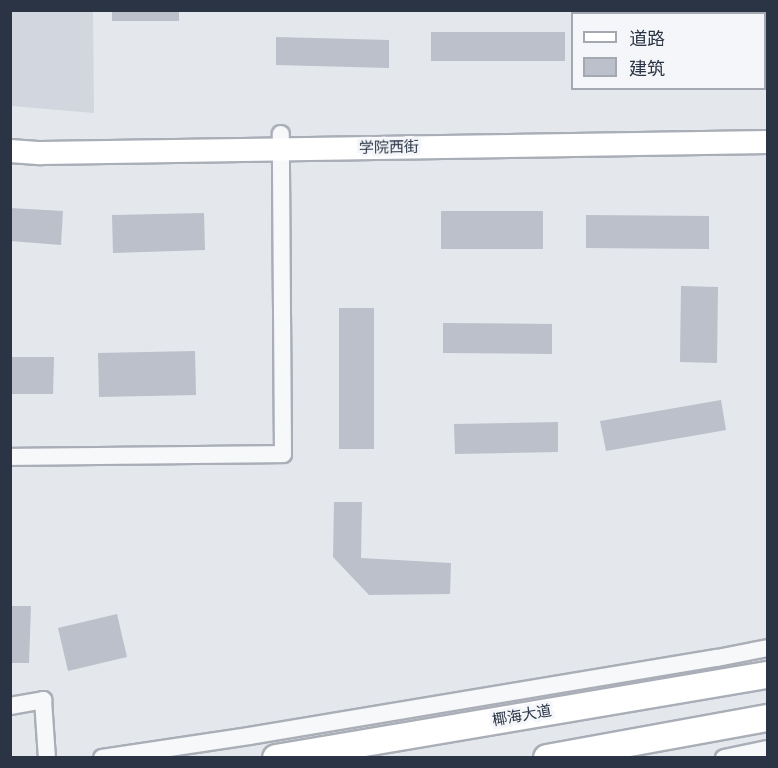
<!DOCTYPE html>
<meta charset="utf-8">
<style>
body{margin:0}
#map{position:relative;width:778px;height:768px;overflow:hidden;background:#e4e7ec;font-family:"DM Sans","Noto Sans SC",sans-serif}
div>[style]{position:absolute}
.built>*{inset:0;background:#d2d6de}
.building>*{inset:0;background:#bbc0ca}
.roads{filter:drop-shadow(2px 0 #a9aeb7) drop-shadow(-2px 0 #a9aeb7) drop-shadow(0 2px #a9aeb7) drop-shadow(0 -2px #a9aeb7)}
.minor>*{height:16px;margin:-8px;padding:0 8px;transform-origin:8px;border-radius:8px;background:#f7f8fa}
.major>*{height:22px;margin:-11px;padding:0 11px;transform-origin:11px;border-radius:11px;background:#fff}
.highway>*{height:26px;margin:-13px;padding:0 13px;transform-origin:13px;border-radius:13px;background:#fff}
span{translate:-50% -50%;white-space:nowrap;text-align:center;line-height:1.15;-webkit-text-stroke:6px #f4f6f9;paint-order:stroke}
.street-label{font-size:15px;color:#2b3445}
.frame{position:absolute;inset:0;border:12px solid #2b3445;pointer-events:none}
.legend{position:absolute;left:571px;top:12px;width:195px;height:78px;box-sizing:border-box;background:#f4f6f9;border:2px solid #a4a8b1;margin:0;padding:8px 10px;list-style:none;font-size:18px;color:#2b3445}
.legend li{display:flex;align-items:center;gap:12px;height:30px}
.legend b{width:30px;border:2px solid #a4a8b1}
</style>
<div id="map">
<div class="built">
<i style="clip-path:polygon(10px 11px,93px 11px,94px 113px,11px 106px)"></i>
</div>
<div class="building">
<i style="clip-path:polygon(112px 10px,179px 10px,179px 21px,112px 21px)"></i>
<i style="clip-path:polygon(431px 32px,565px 32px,565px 61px,431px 61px)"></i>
<i style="clip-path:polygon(276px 37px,389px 40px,389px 68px,276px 65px)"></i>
<i style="clip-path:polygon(10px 208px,63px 211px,61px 245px,10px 241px)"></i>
<i style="clip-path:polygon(441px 211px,543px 211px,543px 249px,441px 249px)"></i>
<i style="clip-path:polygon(204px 213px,205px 250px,113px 253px,112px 215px)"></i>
<i style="clip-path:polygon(586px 215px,709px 216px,709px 249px,586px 248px)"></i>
<i style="clip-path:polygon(681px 286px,718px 287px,717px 363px,680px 362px)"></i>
<i style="clip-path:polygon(339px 308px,374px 308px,374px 449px,339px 449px)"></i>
<i style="clip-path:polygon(443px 323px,552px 324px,552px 354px,443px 353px)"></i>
<i style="clip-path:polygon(195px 351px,196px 395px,99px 397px,98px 353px)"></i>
<i style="clip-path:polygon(10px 357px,54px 357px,53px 394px,10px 394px)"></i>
<i style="clip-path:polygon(721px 400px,726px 430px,606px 451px,600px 421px)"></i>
<i style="clip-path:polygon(558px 422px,558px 452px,455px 454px,454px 424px)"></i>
<i style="clip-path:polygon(334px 502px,362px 502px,361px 558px,451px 563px,450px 594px,369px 595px,333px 557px)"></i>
<i style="clip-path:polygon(10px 606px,31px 606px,29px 663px,10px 663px)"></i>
<i style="clip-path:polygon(117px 614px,127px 657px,68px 671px,58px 628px)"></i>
</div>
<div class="roads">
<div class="minor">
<i style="left:10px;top:457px;width:273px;rotate:-0.6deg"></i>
<i style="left:283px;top:454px;width:320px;rotate:-90.4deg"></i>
<i style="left:10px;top:706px;width:34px;rotate:-10deg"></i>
<i style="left:43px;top:700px;width:58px;rotate:86.1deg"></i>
<i style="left:102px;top:758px;width:149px;rotate:-8.5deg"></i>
<i style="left:249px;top:736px;width:474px;rotate:-9.5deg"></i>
<i style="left:717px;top:658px;width:52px;rotate:-11.1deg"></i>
<i style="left:724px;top:758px;width:45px;rotate:-11.6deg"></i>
</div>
<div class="major">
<i style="left:764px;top:24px;width:20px;rotate:79deg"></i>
<i style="left:10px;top:151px;width:31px;rotate:4deg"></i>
<i style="left:41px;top:153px;width:727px;rotate:-0.87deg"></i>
</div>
<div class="highway">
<i style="left:276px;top:758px;width:499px;rotate:-9.6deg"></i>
<i style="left:547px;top:758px;width:225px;rotate:-10.3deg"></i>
</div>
</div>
<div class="street-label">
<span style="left:389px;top:148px;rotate:-1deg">学院西街</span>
<span style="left:522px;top:716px;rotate:-10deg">椰海大道</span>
</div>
<div class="frame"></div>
<ul class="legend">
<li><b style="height:8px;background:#fff"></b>道路</li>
<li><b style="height:16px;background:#bbc0ca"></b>建筑</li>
</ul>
</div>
